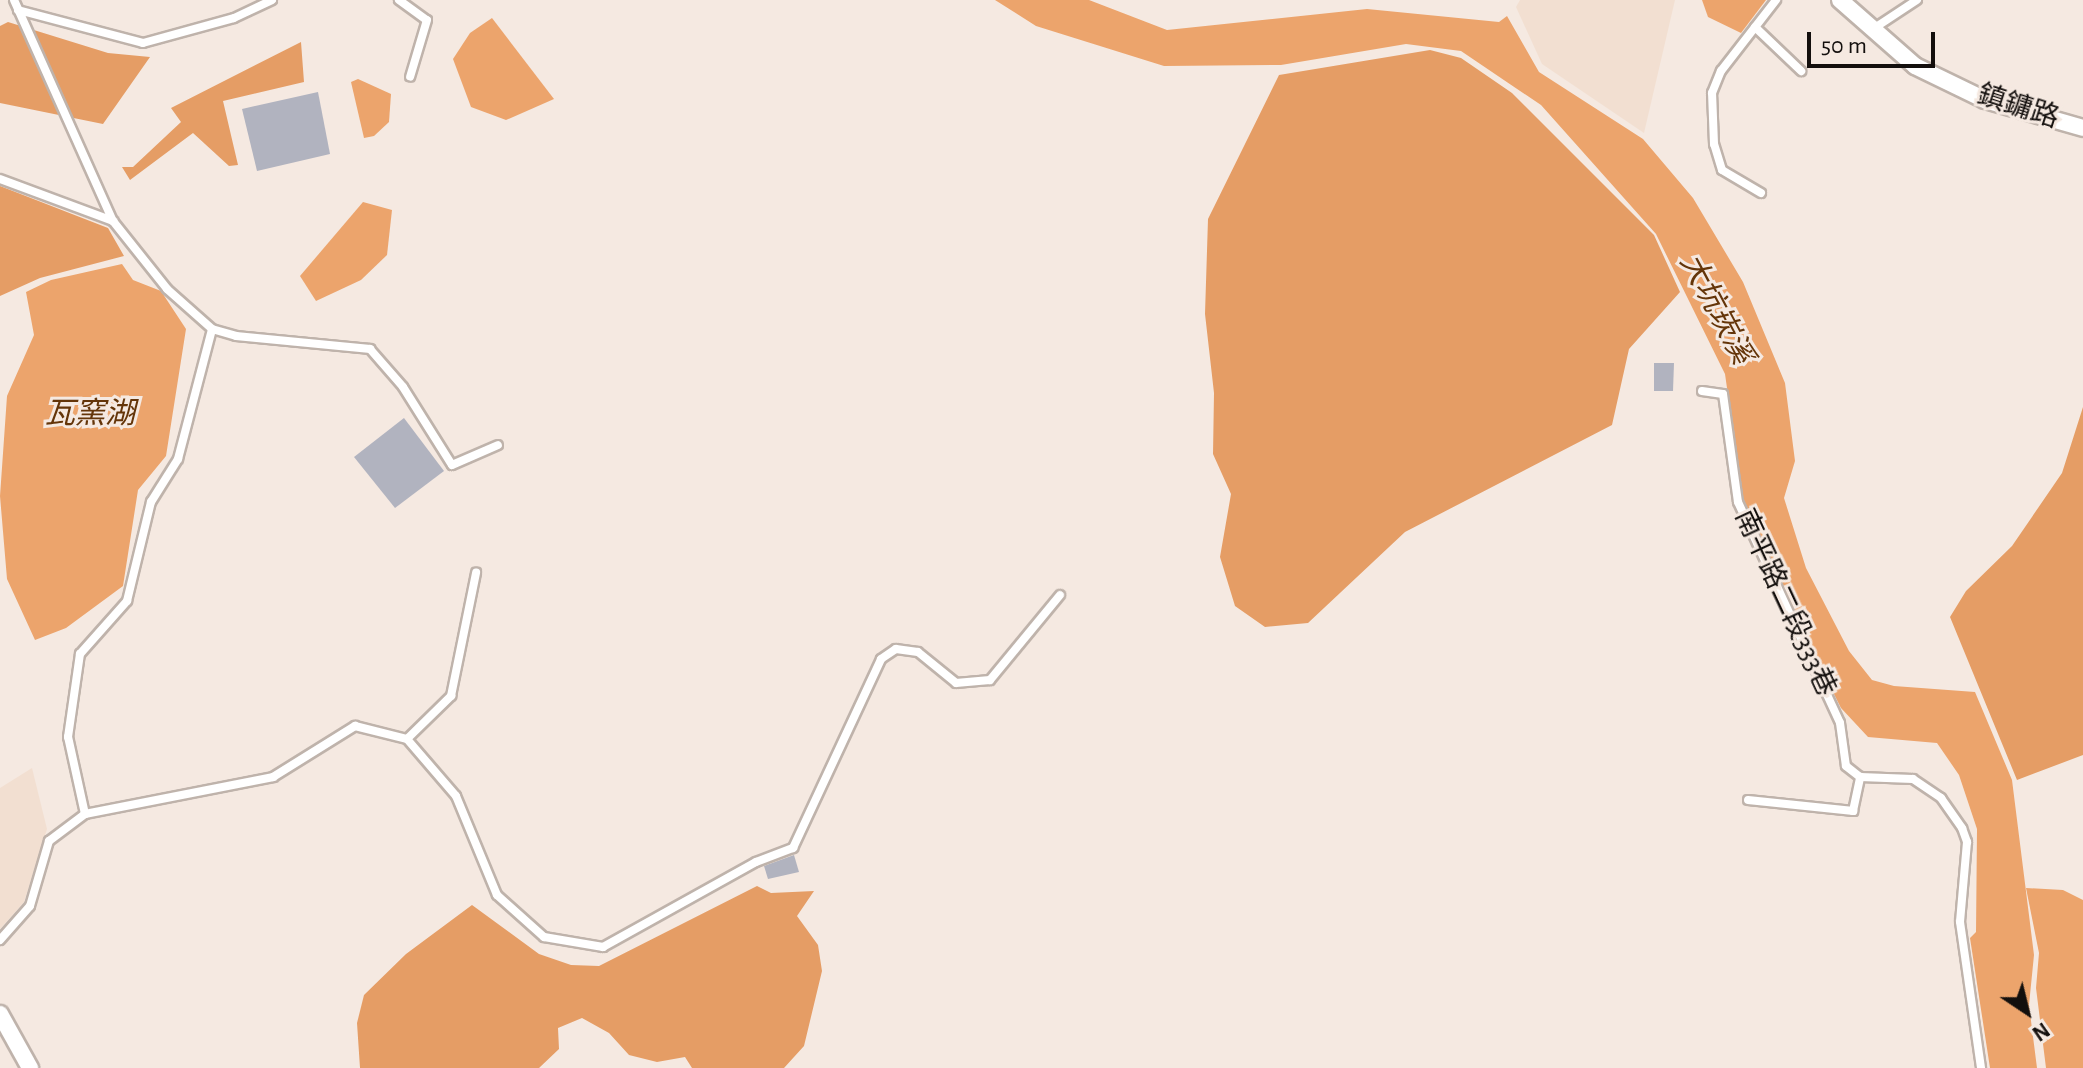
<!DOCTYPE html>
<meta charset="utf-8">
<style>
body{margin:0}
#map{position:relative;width:2083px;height:1068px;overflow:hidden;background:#f5e9e1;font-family:"Alegreya Sans","Noto Sans TC",sans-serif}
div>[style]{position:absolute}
.built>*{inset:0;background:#f2dfd1}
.forest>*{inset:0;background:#e59d65}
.water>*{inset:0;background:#eca46c}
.building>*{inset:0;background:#b1b3bf}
.roads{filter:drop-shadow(2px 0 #bfb3ab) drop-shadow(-2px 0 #bfb3ab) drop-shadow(0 2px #bfb3ab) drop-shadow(0 -2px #bfb3ab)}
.lane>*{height:8px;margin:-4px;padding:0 4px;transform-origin:4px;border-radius:4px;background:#fff}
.street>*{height:16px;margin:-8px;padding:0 8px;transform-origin:8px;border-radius:8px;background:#fff}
span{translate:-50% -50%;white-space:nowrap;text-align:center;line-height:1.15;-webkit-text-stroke:6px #f5e9e1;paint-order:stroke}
.street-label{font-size:28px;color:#130f0d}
.water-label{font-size:30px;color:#643509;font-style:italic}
.north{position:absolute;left:1987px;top:972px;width:80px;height:80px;-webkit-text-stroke:6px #f5e9e1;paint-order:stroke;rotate:145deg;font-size:22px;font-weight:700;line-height:32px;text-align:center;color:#130f0d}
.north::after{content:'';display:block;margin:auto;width:28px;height:36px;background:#130f0d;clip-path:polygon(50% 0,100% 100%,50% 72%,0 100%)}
.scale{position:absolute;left:1807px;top:32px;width:128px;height:36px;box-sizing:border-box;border:4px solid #130f0d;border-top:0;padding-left:10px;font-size:24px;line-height:28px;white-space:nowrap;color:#130f0d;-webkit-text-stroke:6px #f5e9e1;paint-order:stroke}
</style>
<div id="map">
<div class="built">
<i style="clip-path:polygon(1520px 0,1675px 0,1644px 133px,1542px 64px,1516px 7px)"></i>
<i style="clip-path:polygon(32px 768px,47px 829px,24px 902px,0 929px,0 788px)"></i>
</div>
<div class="forest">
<i style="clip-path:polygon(8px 22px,108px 53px,150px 57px,103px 124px,0 103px,0 26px)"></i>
<i style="clip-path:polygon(301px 42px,304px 82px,223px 101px,238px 165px,229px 166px,193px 133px,130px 180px,122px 167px,133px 167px,181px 122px,171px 108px)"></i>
<i style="clip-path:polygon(1430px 50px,1461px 58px,1512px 93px,1654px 235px,1680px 292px,1629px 349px,1612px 425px,1405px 532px,1308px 623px,1265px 627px,1235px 606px,1220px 557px,1231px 494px,1213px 454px,1214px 393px,1205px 314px,1208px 219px,1279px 75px)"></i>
<i style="clip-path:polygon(0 186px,108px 228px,124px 256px,40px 278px,0 296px)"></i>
<i style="clip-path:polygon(2083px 407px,2083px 755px,2017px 780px,1950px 617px,1966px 591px,2012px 546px,2062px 473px)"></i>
<i style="clip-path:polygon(757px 886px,771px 893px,814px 891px,797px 916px,818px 945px,822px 971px,804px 1046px,784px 1068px,692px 1068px,685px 1057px,657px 1062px,629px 1055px,609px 1033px,582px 1018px,558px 1028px,559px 1049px,539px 1068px,360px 1068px,357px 1023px,364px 995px,406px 954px,472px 905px,539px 954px,571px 965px,599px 966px)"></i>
</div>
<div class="water">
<i style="clip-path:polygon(995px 0,1089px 0,1167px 30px,1367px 9px,1499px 22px,1507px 16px,1539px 72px,1643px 139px,1693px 198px,1743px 282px,1785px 383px,1795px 461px,1784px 498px,1806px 568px,1849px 651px,1872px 680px,1894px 686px,1975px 692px,2012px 780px,2034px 955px,2029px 1005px,2037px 1068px,1990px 1068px,1970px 938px,1976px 932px,1977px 829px,1959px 775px,1937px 743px,1868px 737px,1841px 708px,1767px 561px,1743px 500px,1725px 374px,1656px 234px,1541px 105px,1461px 51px,1406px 44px,1281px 65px,1164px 66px,1036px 26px)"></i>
<i style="clip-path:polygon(1702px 0,1766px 0,1741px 33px,1708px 17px)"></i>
<i style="clip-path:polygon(492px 18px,554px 99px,506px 120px,471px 107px,453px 59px,470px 33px)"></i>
<i style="clip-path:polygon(358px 79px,391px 94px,389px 122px,374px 136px,364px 138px,351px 82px)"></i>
<i style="clip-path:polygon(363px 202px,392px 210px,387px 255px,361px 280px,316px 301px,300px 276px)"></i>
<i style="clip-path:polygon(122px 264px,133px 280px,161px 291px,186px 329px,166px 456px,138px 490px,123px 586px,66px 628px,35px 640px,7px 579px,0 496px,7px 396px,34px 335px,26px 292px,51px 280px)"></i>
<i style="clip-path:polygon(2026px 888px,2063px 890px,2083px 900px,2083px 1068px,2046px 1068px,2036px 988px,2039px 953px)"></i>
</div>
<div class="building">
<i style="clip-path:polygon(318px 92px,330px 154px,257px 171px,242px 109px)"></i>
<i style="clip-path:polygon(1654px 363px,1674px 363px,1673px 391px,1654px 391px)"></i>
<i style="clip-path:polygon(404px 418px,444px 471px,395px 508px,354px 457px)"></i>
<i style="clip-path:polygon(794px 855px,799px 872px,768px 879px,764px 866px)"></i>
</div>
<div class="roads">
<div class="lane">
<i style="left:14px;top:0;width:242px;rotate:65.9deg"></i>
<i style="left:113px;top:221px;width:87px;rotate:51.5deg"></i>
<i style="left:167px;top:289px;width:60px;rotate:41.6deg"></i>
<i style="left:212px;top:329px;width:25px;rotate:16deg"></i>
<i style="left:236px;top:336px;width:135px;rotate:5.5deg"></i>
<i style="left:370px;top:349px;width:50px;rotate:49deg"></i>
<i style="left:403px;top:387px;width:92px;rotate:57.9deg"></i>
<i style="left:452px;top:465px;width:50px;rotate:-23.5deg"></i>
<i style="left:399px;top:0;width:34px;rotate:36deg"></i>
<i style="left:427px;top:20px;width:59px;rotate:106.6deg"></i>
<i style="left:18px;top:10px;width:129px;rotate:14.8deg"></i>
<i style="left:143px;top:43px;width:94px;rotate:-15.4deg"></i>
<i style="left:234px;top:18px;width:42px;rotate:-25.3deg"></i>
<i style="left:1755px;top:27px;width:64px;rotate:43.7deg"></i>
<i style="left:1876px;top:27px;width:49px;rotate:-33.4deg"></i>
<i style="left:0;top:179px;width:121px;rotate:20.4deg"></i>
<i style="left:1761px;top:193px;width:45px;rotate:-149.5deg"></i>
<i style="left:1722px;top:170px;width:27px;rotate:-107deg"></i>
<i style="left:1714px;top:144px;width:51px;rotate:-92.2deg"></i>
<i style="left:1712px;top:93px;width:24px;rotate:-68deg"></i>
<i style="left:1721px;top:71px;width:90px;rotate:-52.2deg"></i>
<i style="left:1702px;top:391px;width:21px;rotate:8deg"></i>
<i style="left:1723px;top:394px;width:109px;rotate:82.1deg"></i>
<i style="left:1738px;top:502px;width:243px;rotate:65.2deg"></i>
<i style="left:1840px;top:723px;width:43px;rotate:82.1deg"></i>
<i style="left:1846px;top:766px;width:18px;rotate:38deg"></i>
<i style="left:1860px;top:777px;width:53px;rotate:2.2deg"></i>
<i style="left:1913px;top:779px;width:34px;rotate:34deg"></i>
<i style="left:1941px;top:798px;width:37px;rotate:55deg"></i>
<i style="left:1962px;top:828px;width:15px;rotate:70deg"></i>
<i style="left:1967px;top:842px;width:80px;rotate:95deg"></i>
<i style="left:1960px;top:922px;width:148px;rotate:81.8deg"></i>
<i style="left:407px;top:739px;width:62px;rotate:-44.3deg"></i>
<i style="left:451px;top:696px;width:126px;rotate:-78.5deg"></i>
<i style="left:1748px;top:800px;width:106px;rotate:6deg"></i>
<i style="left:1853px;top:811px;width:35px;rotate:-78deg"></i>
<i style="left:85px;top:814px;width:192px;rotate:-11.1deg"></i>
<i style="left:273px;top:777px;width:97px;rotate:-31.9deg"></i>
<i style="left:355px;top:726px;width:54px;rotate:14deg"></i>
<i style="left:407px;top:739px;width:75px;rotate:49.3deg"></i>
<i style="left:456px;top:796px;width:107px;rotate:67.5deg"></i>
<i style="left:497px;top:895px;width:63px;rotate:41.8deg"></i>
<i style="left:544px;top:937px;width:60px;rotate:9.6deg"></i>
<i style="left:603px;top:947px;width:175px;rotate:-29.1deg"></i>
<i style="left:756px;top:862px;width:40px;rotate:-21deg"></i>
<i style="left:793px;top:848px;width:208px;rotate:-65deg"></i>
<i style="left:881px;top:659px;width:18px;rotate:-34deg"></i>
<i style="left:896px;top:649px;width:22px;rotate:8deg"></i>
<i style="left:918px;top:652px;width:49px;rotate:39.2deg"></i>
<i style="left:956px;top:683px;width:34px;rotate:-5deg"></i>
<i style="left:990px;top:680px;width:110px;rotate:-50.5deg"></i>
<i style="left:0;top:940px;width:45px;rotate:-48.6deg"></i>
<i style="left:30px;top:906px;width:68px;rotate:-73.7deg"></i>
<i style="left:49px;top:841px;width:45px;rotate:-36.9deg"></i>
<i style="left:85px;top:814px;width:79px;rotate:-102.4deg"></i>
<i style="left:68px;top:737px;width:84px;rotate:-81.8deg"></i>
<i style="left:80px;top:654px;width:71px;rotate:-48.4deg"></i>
<i style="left:127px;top:601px;width:102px;rotate:-76.4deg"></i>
<i style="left:151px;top:502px;width:51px;rotate:-57.9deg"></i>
<i style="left:178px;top:459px;width:134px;rotate:-75.3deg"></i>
</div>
<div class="street">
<i style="left:1840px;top:0;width:100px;rotate:41.3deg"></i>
<i style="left:1915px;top:66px;width:78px;rotate:25.9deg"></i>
<i style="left:1985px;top:100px;width:102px;rotate:15.9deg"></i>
<i style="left:0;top:1014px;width:62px;rotate:60.9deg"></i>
</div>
</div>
<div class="street-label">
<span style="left:2018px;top:107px;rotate:18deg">鎮鏞路</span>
<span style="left:1785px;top:603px;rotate:65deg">南平路二段333巷</span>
</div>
<div class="water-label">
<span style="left:1716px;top:309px;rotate:62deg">大坑崁溪</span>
<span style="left:90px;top:414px">瓦窯湖</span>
</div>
<div class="north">N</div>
<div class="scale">50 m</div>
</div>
